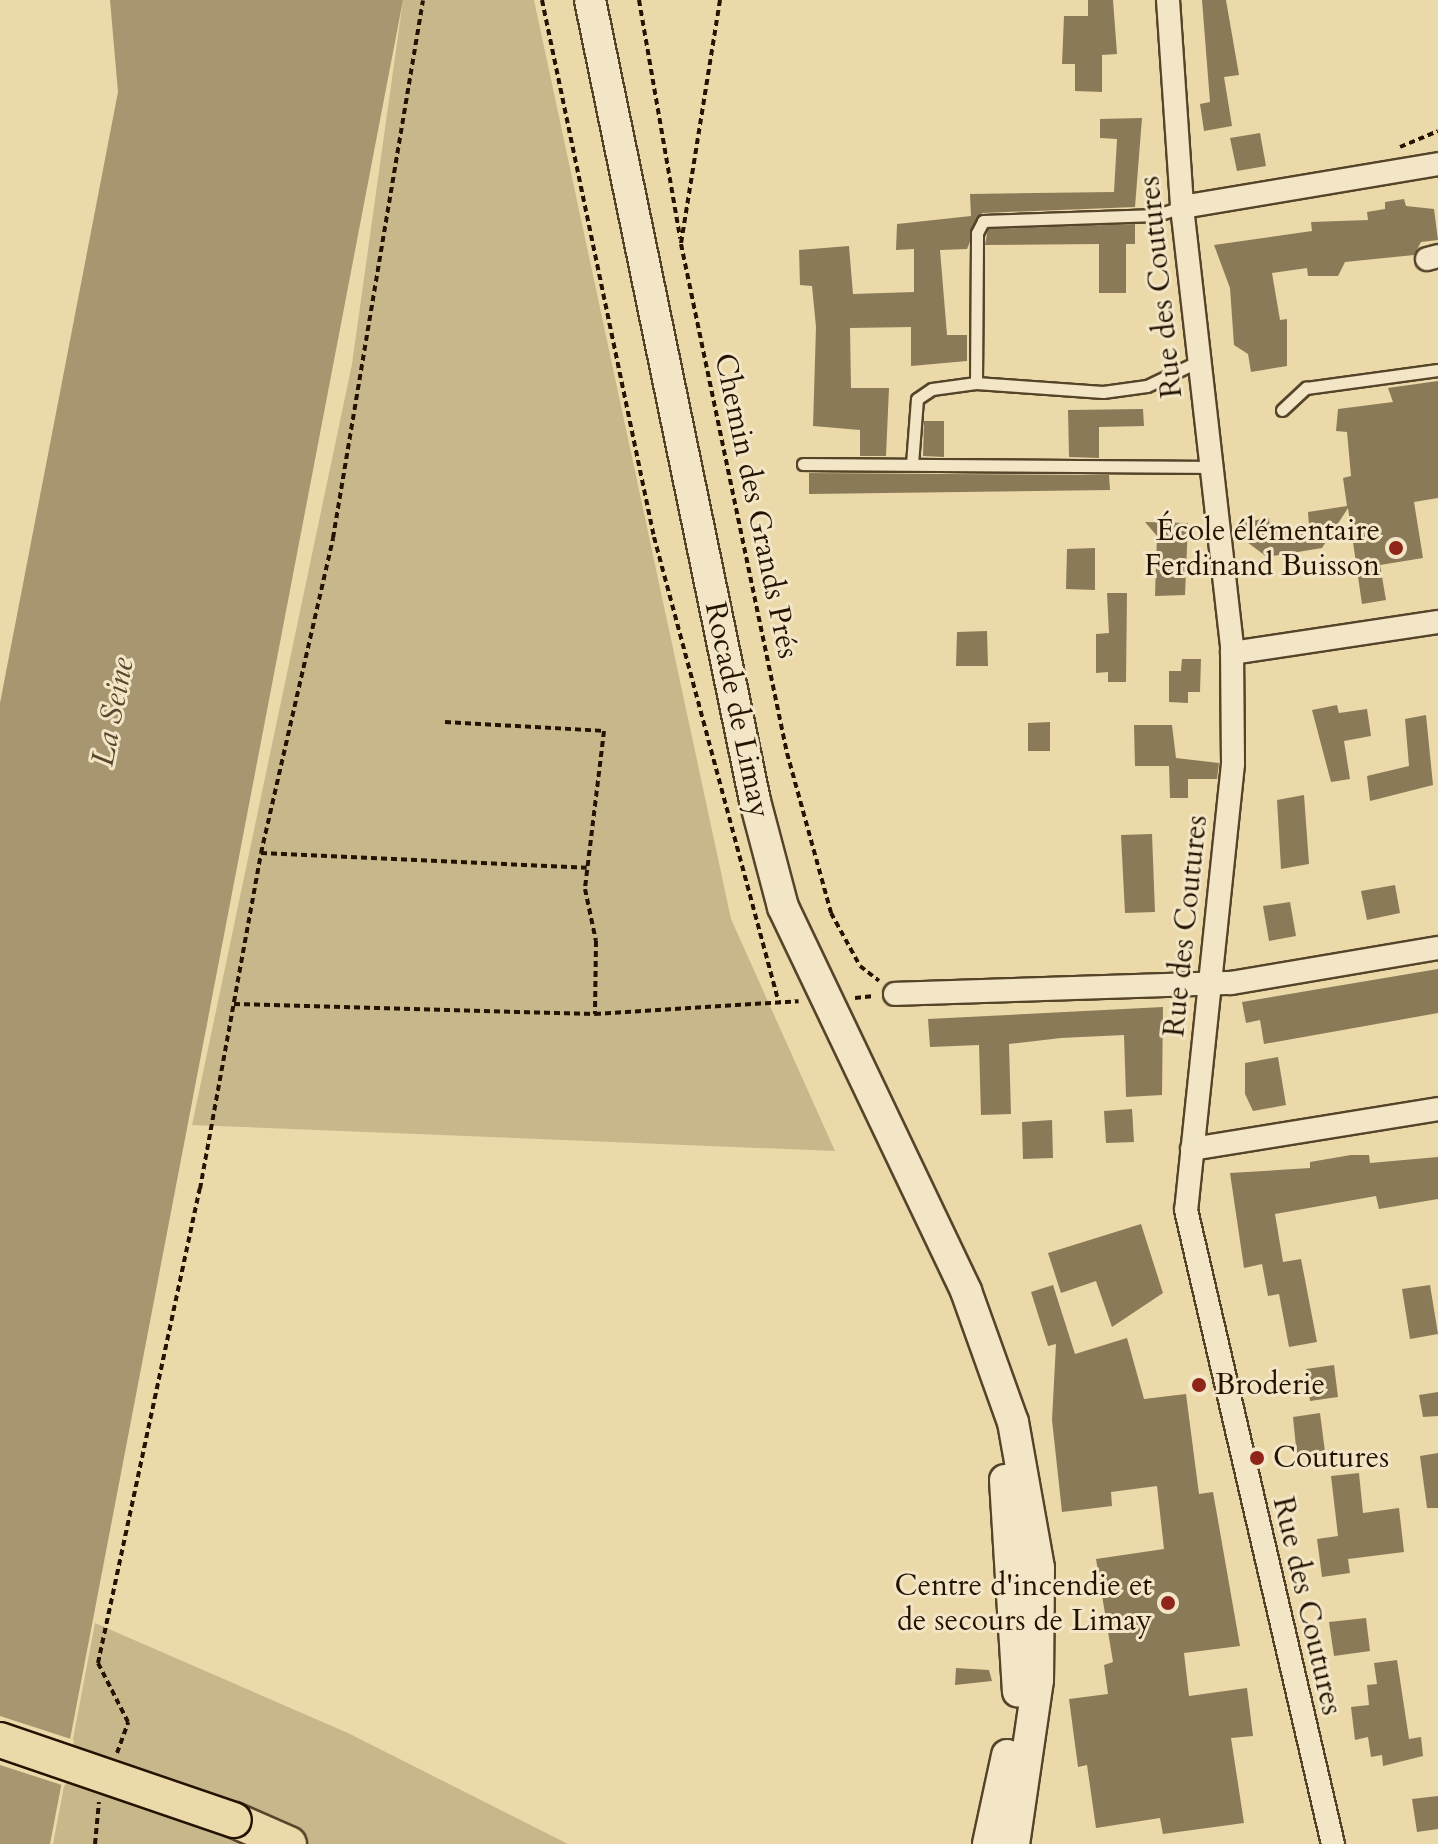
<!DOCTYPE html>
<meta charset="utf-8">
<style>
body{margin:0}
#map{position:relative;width:1438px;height:1844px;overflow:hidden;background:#ebd9a9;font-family:Cardo,serif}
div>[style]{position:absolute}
.green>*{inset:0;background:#c9b78c}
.water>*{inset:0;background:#a79670}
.pier>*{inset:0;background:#ebd9a9}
.building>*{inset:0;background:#8b7a58}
.path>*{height:4px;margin-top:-2px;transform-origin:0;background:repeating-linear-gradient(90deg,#241300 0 6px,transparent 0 10px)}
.roads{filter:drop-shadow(2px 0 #56442a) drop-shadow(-2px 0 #56442a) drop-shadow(0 2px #56442a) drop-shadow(0 -2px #56442a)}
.lane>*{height:11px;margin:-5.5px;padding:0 5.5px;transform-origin:5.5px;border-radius:5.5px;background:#f2e6c7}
.street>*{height:22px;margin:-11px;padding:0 11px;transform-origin:11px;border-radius:11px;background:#f2e6c7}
.secondary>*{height:30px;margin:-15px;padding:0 15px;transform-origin:15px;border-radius:15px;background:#f2e6c7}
.primary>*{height:34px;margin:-17px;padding:0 17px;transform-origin:17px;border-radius:17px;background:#ebd9a9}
.bridges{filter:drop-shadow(2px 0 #241300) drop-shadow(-2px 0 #241300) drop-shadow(0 2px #241300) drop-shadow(0 -2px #241300)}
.primary-bridge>*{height:34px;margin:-17px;padding:0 17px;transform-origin:17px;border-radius:17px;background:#ebd9a9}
.dots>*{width:22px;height:22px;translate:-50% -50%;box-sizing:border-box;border:4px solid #f2e6c7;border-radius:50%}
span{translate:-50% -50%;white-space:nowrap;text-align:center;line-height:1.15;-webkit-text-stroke:6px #f2e6c7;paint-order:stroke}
.street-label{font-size:30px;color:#241300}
.poi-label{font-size:30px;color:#241300}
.right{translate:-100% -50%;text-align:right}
.left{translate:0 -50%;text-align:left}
.water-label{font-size:32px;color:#58472d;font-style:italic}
</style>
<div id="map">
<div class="green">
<i style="clip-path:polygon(403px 0,534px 0,731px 919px,835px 1151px,192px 1125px,352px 364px)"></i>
<i style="clip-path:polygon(95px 1623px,348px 1733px,568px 1844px,53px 1844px)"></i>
</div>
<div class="water">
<i style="clip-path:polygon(110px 0,403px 0,50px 1844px,0 1844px,0 703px,118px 92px)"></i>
</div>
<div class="pier">
<i style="clip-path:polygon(0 1716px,74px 1740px,65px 1786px,0 1765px)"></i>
</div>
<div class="building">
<i style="clip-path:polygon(1088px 0,1113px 0,1117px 54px,1102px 55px,1102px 92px,1075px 91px,1075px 64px,1062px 64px,1064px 16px,1088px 16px)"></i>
<i style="clip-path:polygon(1202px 0,1226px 0,1239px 75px,1224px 77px,1232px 126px,1204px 131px,1200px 104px,1210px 102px)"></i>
<i style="clip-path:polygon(1142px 118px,1135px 207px,982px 213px,967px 249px,940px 250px,947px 335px,967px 335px,967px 361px,911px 366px,911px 327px,850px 328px,851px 388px,889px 388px,886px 456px,860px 456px,860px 430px,813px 426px,816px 327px,812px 286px,800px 285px,799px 250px,849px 246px,853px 294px,914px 292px,914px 249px,896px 250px,897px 224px,971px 216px,970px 194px,1114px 192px,1117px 139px,1100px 138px,1100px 119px)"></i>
<i style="clip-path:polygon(1260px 133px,1266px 166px,1237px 171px,1230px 138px)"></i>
<i style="clip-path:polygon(1404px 199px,1406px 206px,1434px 209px,1438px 240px,1421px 242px,1414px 255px,1345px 262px,1338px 276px,1308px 276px,1307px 268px,1272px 273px,1280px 320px,1287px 319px,1287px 366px,1251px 372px,1248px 354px,1234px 345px,1230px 288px,1214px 245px,1312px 231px,1311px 222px,1368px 220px,1367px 212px,1385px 209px,1385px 202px)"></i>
<i style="clip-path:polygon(1135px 224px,1135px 244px,1126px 244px,1126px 293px,1099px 293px,1099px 244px,985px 245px,988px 229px)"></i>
<i style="clip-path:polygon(1438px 381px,1438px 498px,1414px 502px,1423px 558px,1380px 565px,1386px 600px,1362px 604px,1348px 508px,1322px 548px,1267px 557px,1247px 542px,1245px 522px,1269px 518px,1270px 531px,1309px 526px,1308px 512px,1347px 506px,1343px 478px,1351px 476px,1347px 432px,1336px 431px,1338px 409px,1393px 402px,1388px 388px)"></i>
<i style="clip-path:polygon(1143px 409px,1144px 426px,1099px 427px,1099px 458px,1069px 457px,1068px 410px)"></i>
<i style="clip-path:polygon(924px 421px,944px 421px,944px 457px,923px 456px)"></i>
<i style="clip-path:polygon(809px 473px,1109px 475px,1110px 490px,809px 494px)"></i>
<i style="clip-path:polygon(1145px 522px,1188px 523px,1185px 595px,1155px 596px,1157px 536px)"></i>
<i style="clip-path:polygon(1095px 548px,1095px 590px,1066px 589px,1067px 549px)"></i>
<i style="clip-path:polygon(1107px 593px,1127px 593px,1126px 682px,1108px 682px,1108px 672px,1096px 673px,1096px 634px,1109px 633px)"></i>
<i style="clip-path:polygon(987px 631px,988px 666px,956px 666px,957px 632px)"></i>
<i style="clip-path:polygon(1182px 659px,1201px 659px,1200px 692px,1188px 692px,1188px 703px,1169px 702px,1169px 671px,1181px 671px)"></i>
<i style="clip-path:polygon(1337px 705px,1339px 713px,1367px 709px,1371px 736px,1344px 741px,1350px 779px,1331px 782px,1312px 710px)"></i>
<i style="clip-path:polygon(1426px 715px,1433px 785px,1370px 801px,1367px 776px,1409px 766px,1405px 719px)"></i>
<i style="clip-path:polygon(1050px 722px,1050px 751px,1028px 751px,1028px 723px)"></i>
<i style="clip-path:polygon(1134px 725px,1172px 725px,1176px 758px,1219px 763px,1217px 779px,1188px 779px,1188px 798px,1170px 798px,1169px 766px,1135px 766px)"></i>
<i style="clip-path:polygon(1304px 795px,1309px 864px,1281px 869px,1277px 800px)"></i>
<i style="clip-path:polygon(1152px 834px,1155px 912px,1125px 913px,1121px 835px)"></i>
<i style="clip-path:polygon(1395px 885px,1400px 913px,1367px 920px,1361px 891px)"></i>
<i style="clip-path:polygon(1290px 902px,1296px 936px,1269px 941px,1263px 906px)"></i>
<i style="clip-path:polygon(1438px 969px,1438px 1013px,1264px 1044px,1260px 1020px,1246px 1023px,1242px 1002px)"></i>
<i style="clip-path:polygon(1163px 1007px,1162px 1095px,1126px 1097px,1124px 1035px,1061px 1038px,1009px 1044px,1011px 1114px,981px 1115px,979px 1045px,930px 1047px,928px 1019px)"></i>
<i style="clip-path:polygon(1278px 1057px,1286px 1105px,1253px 1111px,1245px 1094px,1245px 1063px)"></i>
<i style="clip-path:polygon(1132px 1109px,1134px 1142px,1106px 1143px,1104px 1111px)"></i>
<i style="clip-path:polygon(1052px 1120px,1053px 1158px,1023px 1159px,1022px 1122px)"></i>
<i style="clip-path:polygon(1351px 1155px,1369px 1155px,1370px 1163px,1438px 1157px,1438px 1199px,1379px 1209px,1376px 1196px,1275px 1214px,1283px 1262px,1301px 1259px,1317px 1342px,1289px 1347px,1279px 1294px,1268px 1296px,1262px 1264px,1244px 1268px,1230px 1173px,1310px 1168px,1310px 1162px)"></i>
<i style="clip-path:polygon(1141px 1224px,1163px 1293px,1112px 1327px,1096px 1281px,1061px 1293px,1048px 1253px)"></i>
<i style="clip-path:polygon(1053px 1285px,1075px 1354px,1127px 1338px,1144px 1399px,1186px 1394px,1199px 1494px,1213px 1492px,1240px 1646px,1184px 1653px,1189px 1696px,1247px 1688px,1253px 1736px,1231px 1738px,1244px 1823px,1163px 1834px,1160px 1818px,1096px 1828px,1087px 1765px,1078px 1767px,1069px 1699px,1108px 1694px,1104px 1665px,1113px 1662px,1096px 1559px,1164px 1549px,1157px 1486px,1111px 1492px,1112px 1506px,1062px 1512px,1052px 1420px,1056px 1344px,1048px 1346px,1031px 1292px)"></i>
<i style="clip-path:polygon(1430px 1285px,1438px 1334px,1410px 1339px,1402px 1289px)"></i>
<i style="clip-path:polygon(1334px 1365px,1338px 1397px,1310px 1401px,1306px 1369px)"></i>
<i style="clip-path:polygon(1438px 1392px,1438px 1416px,1423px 1417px,1419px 1395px)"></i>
<i style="clip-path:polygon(1320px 1413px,1325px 1452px,1297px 1457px,1293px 1417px)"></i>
<i style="clip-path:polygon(1438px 1453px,1438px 1508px,1427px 1508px,1420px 1456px)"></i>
<i style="clip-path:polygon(1359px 1473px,1363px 1513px,1399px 1508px,1404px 1552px,1348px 1559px,1350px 1573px,1322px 1577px,1317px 1539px,1338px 1536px,1331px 1476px)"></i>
<i style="clip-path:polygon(1366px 1618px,1370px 1651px,1334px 1656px,1329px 1622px)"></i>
<i style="clip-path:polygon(1397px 1660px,1409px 1739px,1421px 1737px,1423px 1756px,1383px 1766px,1382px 1755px,1371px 1757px,1368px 1737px,1355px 1740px,1351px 1707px,1369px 1705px,1367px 1685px,1377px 1684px,1374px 1663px)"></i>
<i style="clip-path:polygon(956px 1668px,989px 1670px,992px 1681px,955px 1685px)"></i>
<i style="clip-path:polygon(1438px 1796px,1438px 1829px,1417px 1832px,1412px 1799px)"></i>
</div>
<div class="path">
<i style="left:542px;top:0;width:549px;rotate:78.22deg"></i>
<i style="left:654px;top:537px;width:482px;rotate:75deg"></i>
<i style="left:639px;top:0;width:242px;rotate:80.2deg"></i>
<i style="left:720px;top:0;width:247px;rotate:99.1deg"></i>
<i style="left:681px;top:244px;width:520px;rotate:78.24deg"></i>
<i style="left:787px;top:753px;width:166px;rotate:74.6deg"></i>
<i style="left:831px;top:913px;width:60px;rotate:61.3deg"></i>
<i style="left:860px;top:966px;width:24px;rotate:38deg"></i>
<i style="left:1400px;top:147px;width:41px;rotate:-22.8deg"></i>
<i style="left:445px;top:722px;width:159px;rotate:3.2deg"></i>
<i style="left:604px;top:731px;width:159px;rotate:96.9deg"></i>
<i style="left:585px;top:889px;width:53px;rotate:78.1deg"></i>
<i style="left:596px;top:941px;width:73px;rotate:90.8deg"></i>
<i style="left:261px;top:853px;width:326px;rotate:2.6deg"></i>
<i style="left:855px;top:998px;width:19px;rotate:-6deg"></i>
<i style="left:234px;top:1004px;width:361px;rotate:1.6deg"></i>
<i style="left:595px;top:1014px;width:204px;rotate:-3.6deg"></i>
<i style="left:117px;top:1753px;width:33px;rotate:-70deg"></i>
<i style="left:128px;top:1722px;width:66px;rotate:-117deg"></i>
<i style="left:98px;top:1663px;width:485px;rotate:-77.9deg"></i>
<i style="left:200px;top:1189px;width:341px;rotate:-79.7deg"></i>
<i style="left:261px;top:853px;width:323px;rotate:-77.1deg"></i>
<i style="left:333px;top:538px;width:545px;rotate:-80.5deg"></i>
<i style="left:95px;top:1844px;width:42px;rotate:-84.6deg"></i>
</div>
<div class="roads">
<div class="lane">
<i style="left:976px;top:383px;width:150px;rotate:-89.6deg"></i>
<i style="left:977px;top:233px;width:13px;rotate:-63deg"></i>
<i style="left:983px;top:221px;width:174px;rotate:-2deg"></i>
<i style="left:1157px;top:215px;width:26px;rotate:-18deg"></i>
<i style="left:1282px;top:410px;width:33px;rotate:-43deg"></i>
<i style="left:1306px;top:388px;width:133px;rotate:-7.8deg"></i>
<i style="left:803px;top:464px;width:409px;rotate:0.4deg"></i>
<i style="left:912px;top:464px;width:65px;rotate:-85.6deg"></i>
<i style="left:917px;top:399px;width:18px;rotate:-34deg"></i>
<i style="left:932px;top:389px;width:44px;rotate:-7.8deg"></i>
<i style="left:976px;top:383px;width:127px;rotate:4.1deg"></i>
<i style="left:1103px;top:392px;width:44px;rotate:-7.8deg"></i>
<i style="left:1147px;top:386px;width:58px;rotate:-25.7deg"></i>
</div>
<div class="street">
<i style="left:1168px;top:0;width:207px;rotate:86.1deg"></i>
<i style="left:1182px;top:207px;width:445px;rotate:83.5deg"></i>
<i style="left:1232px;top:649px;width:115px;rotate:89.5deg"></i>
<i style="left:1233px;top:764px;width:448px;rotate:96deg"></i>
<i style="left:1186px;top:1210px;width:651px;rotate:76.95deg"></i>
<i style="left:1182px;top:207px;width:260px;rotate:-9.5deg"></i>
<i style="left:1427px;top:259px;width:11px;rotate:-15deg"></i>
<i style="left:1232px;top:653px;width:208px;rotate:-8.6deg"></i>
<i style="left:895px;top:994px;width:336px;rotate:-1.9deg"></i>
<i style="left:1231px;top:983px;width:210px;rotate:-9.6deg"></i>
<i style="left:1192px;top:1149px;width:249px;rotate:-9.2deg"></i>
</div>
<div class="secondary">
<i style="left:590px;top:0;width:818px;rotate:78.36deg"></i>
<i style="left:755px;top:801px;width:110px;rotate:75.2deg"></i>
<i style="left:783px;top:907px;width:425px;rotate:64.5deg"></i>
<i style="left:966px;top:1291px;width:139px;rotate:70.3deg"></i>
<i style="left:1013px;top:1422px;width:148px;rotate:79.9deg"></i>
<i style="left:1039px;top:1568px;width:112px;rotate:90.5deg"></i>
<i style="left:1038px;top:1680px;width:166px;rotate:98.3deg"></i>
<i style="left:1005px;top:1480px;width:212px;rotate:86.5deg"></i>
<i style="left:988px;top:1844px;width:91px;rotate:-77.9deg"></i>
</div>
<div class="primary">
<i style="left:234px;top:1820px;width:60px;rotate:23.6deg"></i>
</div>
</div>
<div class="bridges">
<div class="primary-bridge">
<i style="left:0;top:1740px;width:247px;rotate:18.9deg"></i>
</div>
</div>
<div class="dots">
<i style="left:1396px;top:548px;background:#8f2418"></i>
<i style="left:1199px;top:1385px;background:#8f2418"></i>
<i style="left:1257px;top:1458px;background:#8f2418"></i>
<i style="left:1168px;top:1603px;background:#8f2418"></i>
</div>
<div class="street-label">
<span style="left:1161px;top:287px;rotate:-96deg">Rue des Coutures</span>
<span style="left:756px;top:506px;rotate:78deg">Chemin des Grands Prés</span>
<span style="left:737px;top:710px;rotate:78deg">Rocade de Limay</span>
<span style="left:1186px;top:926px;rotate:-84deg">Rue des Coutures</span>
<span style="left:1307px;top:1606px;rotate:77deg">Rue des Coutures</span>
</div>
<div class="poi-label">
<span class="right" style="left:1380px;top:548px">École élémentaire<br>Ferdinand Buisson</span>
<span class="left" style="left:1215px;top:1385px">Broderie</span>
<span class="left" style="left:1273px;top:1458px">Coutures</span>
<span class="right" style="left:1152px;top:1603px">Centre d'incendie et<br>de secours de Limay</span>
</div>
<div class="water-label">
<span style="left:113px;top:712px;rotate:-79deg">La Seine</span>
</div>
</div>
